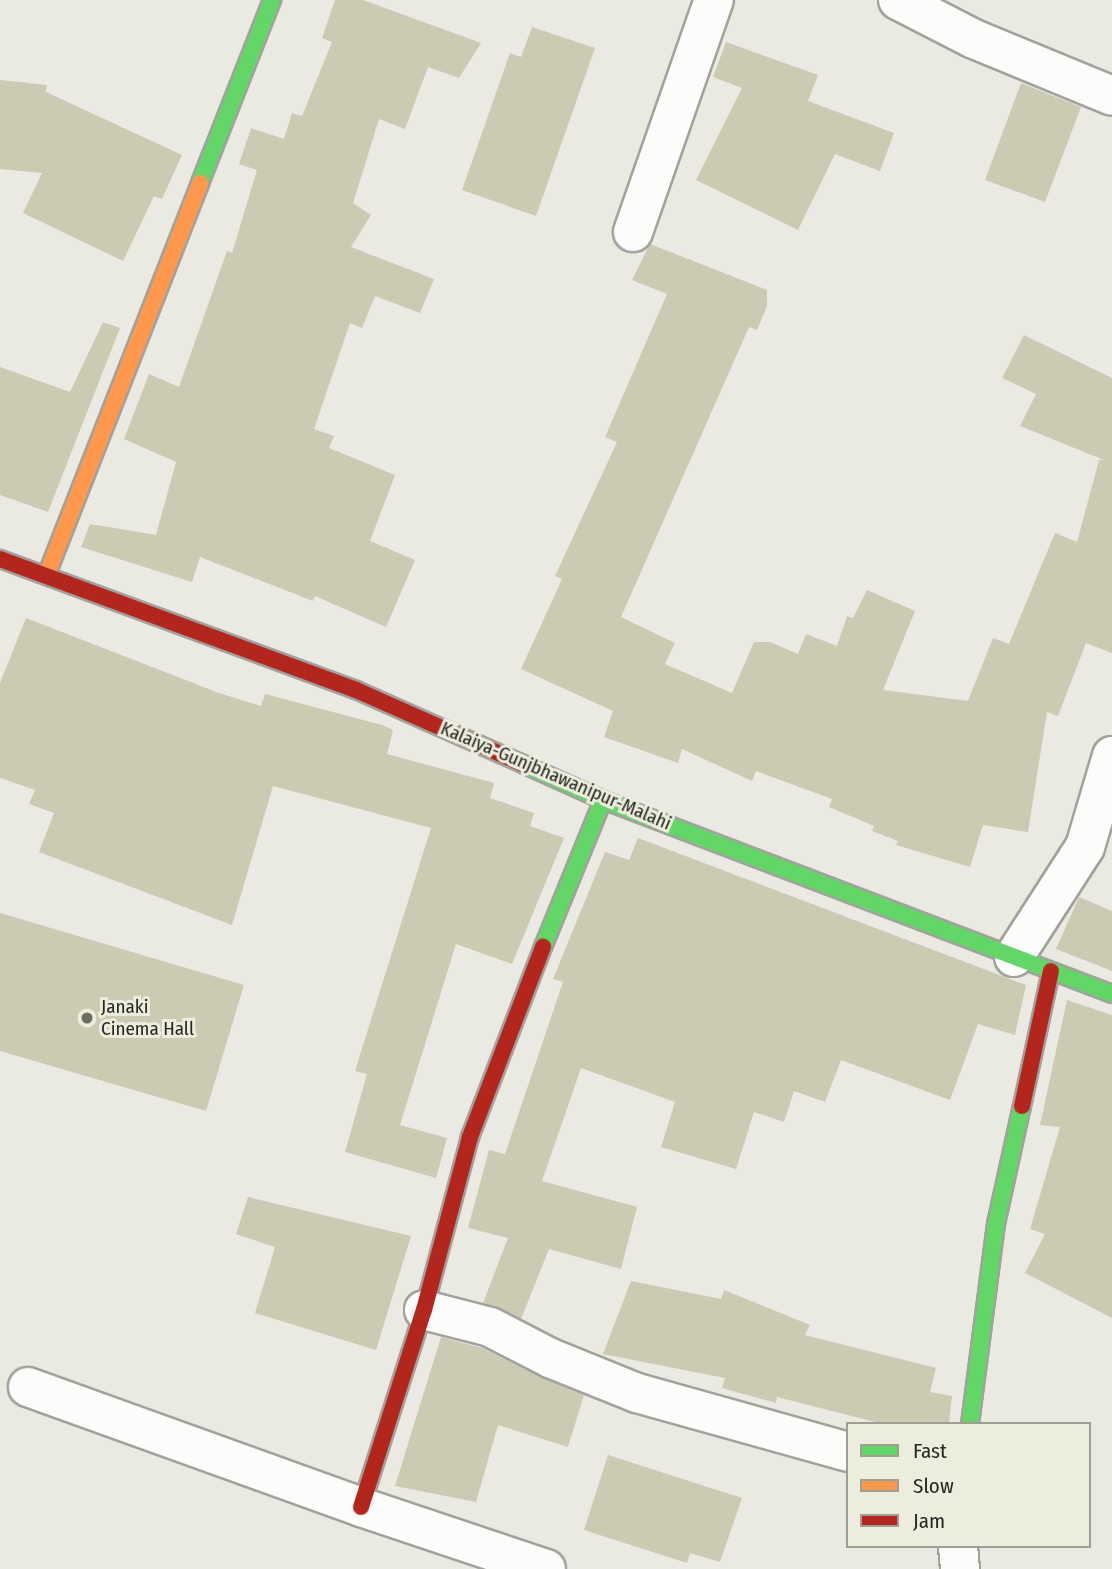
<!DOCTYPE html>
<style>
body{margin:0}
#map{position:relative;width:1112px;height:1569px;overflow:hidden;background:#eaeae2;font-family:"Fira Sans Condensed",sans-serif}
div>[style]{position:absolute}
.building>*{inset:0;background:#cccab2}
.roads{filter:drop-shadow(2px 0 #a2a29c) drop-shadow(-2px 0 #a2a29c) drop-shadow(0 2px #a2a29c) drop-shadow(0 -2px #a2a29c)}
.street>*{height:38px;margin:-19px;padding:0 19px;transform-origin:19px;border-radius:19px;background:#fcfcfb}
.fast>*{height:16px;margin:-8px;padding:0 8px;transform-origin:8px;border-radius:8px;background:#63d668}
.slow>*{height:16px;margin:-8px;padding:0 8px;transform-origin:8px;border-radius:8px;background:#ff974d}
.jam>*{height:16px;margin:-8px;padding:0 8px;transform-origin:8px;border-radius:8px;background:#b3261e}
.dots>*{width:19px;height:19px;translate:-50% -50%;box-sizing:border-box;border:4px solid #ededde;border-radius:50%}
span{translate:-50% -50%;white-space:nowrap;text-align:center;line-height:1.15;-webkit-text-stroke:6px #ededde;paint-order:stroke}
.street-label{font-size:19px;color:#282822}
.poi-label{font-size:19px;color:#282822}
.left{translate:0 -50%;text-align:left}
.legend{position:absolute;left:846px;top:1422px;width:245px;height:126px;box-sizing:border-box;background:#ededde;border:2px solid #9e9e93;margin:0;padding:9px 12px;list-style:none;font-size:21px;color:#282822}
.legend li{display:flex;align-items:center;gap:14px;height:35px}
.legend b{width:35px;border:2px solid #9e9e93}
</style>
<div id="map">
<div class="building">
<i style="clip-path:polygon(335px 0,363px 0,481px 43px,459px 78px,428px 67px,405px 129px,379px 119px,353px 203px,371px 215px,351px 247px,434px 279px,420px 313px,375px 296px,362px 328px,350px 323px,314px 429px,334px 436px,329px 448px,395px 475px,370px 541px,415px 560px,386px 627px,315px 596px,313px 601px,200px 557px,192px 582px,81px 547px,90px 524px,156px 535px,176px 462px,124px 439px,149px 374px,179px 387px,227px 251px,232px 253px,257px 170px,239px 164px,251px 128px,284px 139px,292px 113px,302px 116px,332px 42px,322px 38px)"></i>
<i style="clip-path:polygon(532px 27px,595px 48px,536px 216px,462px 190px,510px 53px,521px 57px)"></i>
<i style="clip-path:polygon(726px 42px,818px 75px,808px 101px,894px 133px,880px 171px,835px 154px,798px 230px,696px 180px,742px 88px,713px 77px)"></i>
<i style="clip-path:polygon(0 80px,47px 85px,46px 92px,182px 155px,162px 199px,154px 196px,123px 261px,23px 213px,42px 173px,0 169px)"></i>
<i style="clip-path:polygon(1021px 83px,1081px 107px,1045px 202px,985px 180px)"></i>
<i style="clip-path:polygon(650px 244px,767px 290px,767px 306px,757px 330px,749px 327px,621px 617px,675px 643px,665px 664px,732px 693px,754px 642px,770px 642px,798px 654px,806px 634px,837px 646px,847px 616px,853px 618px,867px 590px,915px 611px,883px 690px,968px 701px,993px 638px,1009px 644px,1055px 533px,1077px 542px,1099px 460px,1104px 460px,1020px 426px,1036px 394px,1002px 378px,1024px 335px,1112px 378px,1112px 653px,1086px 643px,1058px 716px,1047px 712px,1028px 832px,983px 825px,970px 867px,896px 845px,898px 841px,872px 831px,874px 826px,829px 807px,832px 799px,756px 771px,752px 781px,682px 749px,678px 763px,604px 737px,613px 711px,521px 669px,562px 579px,555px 576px,617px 442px,605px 437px,667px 294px,632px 280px)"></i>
<i style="clip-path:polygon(103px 322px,120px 328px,48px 512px,0 495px,0 367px,70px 392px)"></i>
<i style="clip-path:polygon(26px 618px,219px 693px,261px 706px,265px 694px,382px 725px,393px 730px,387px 754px,494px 783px,490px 798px,534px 813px,530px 826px,564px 838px,512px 964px,456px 944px,400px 1125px,447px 1138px,436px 1178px,345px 1152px,367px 1074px,355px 1071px,431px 828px,273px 786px,232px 925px,39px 852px,54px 813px,29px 804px,35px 790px,0 778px,0 683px)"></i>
<i style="clip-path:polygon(638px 838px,1026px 985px,1015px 1035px,978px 1024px,950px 1100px,841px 1060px,825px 1102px,794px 1091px,784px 1122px,754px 1112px,736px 1169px,661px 1147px,675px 1102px,581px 1068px,542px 1181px,637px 1207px,621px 1269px,549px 1249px,521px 1319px,483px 1303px,508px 1238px,468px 1228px,489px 1150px,505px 1154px,563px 982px,553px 979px,605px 852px,629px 860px)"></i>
<i style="clip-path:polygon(1079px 897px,1112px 911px,1112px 971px,1056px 949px)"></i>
<i style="clip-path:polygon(0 913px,244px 985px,206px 1111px,0 1051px)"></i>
<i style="clip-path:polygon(1067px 1000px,1112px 1015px,1112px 1318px,1025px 1273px,1045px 1234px,1030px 1229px,1060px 1127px,1040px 1125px)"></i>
<i style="clip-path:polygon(248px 1197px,411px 1236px,376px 1350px,255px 1313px,275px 1247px,236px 1234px)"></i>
<i style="clip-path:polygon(631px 1281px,721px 1299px,724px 1290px,810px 1325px,805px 1335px,936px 1368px,930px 1392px,952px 1396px,949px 1424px,883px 1424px,777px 1397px,776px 1403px,722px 1388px,725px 1378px,603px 1354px)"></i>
<i style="clip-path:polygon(441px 1337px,482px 1348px,540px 1377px,584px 1395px,568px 1447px,498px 1425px,476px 1502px,395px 1486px)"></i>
<i style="clip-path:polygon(608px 1455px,742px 1498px,720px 1562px,690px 1553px,687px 1563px,584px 1530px)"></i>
</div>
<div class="roads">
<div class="street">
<i style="left:898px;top:0;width:85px;rotate:27.2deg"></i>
<i style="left:974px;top:39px;width:149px;rotate:22.4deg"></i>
<i style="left:633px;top:232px;width:246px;rotate:-70.8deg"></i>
<i style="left:1014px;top:957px;width:131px;rotate:-57.2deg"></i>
<i style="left:1085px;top:847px;width:95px;rotate:-73.5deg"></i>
<i style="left:424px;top:1310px;width:68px;rotate:14.4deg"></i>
<i style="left:490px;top:1327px;width:68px;rotate:27.3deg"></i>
<i style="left:550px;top:1358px;width:94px;rotate:21.9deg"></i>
<i style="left:637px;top:1393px;width:219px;rotate:15.6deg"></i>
<i style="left:28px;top:1387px;width:354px;rotate:19.8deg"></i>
<i style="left:361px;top:1507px;width:195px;rotate:18.5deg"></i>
<i style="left:958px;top:1546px;width:23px;rotate:85deg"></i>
</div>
<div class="fast">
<i style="left:200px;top:183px;width:197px;rotate:-68.5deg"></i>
<i style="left:525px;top:765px;width:85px;rotate:24.2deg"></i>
<i style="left:603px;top:800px;width:545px;rotate:20.86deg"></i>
<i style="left:543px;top:947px;width:159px;rotate:-67.8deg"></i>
<i style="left:970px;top:1424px;width:202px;rotate:-82.6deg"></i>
<i style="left:996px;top:1224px;width:121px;rotate:-77.6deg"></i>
</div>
<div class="slow">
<i style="left:47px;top:574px;width:420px;rotate:-68.6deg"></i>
</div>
<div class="jam">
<i style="left:0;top:559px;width:379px;rotate:20.2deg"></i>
<i style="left:356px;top:690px;width:185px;rotate:23.9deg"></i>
<i style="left:1022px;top:1106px;width:138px;rotate:-77.9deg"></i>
<i style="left:361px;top:1507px;width:207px;rotate:-72.3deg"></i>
<i style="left:424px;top:1310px;width:179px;rotate:-75.1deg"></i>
<i style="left:470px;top:1137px;width:204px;rotate:-69deg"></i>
</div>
</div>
<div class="dots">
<i style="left:87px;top:1018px;background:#6c6c65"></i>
</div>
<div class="street-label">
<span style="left:556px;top:776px;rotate:23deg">Kalaiya-Gunjbhawanipur-Malahi</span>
</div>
<div class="poi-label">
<span class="left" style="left:101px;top:1018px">Janaki<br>Cinema Hall</span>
</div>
<ul class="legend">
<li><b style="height:9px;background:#63d668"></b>Fast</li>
<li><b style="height:9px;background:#ff974d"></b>Slow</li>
<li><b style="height:9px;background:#b3261e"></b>Jam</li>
</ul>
</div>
